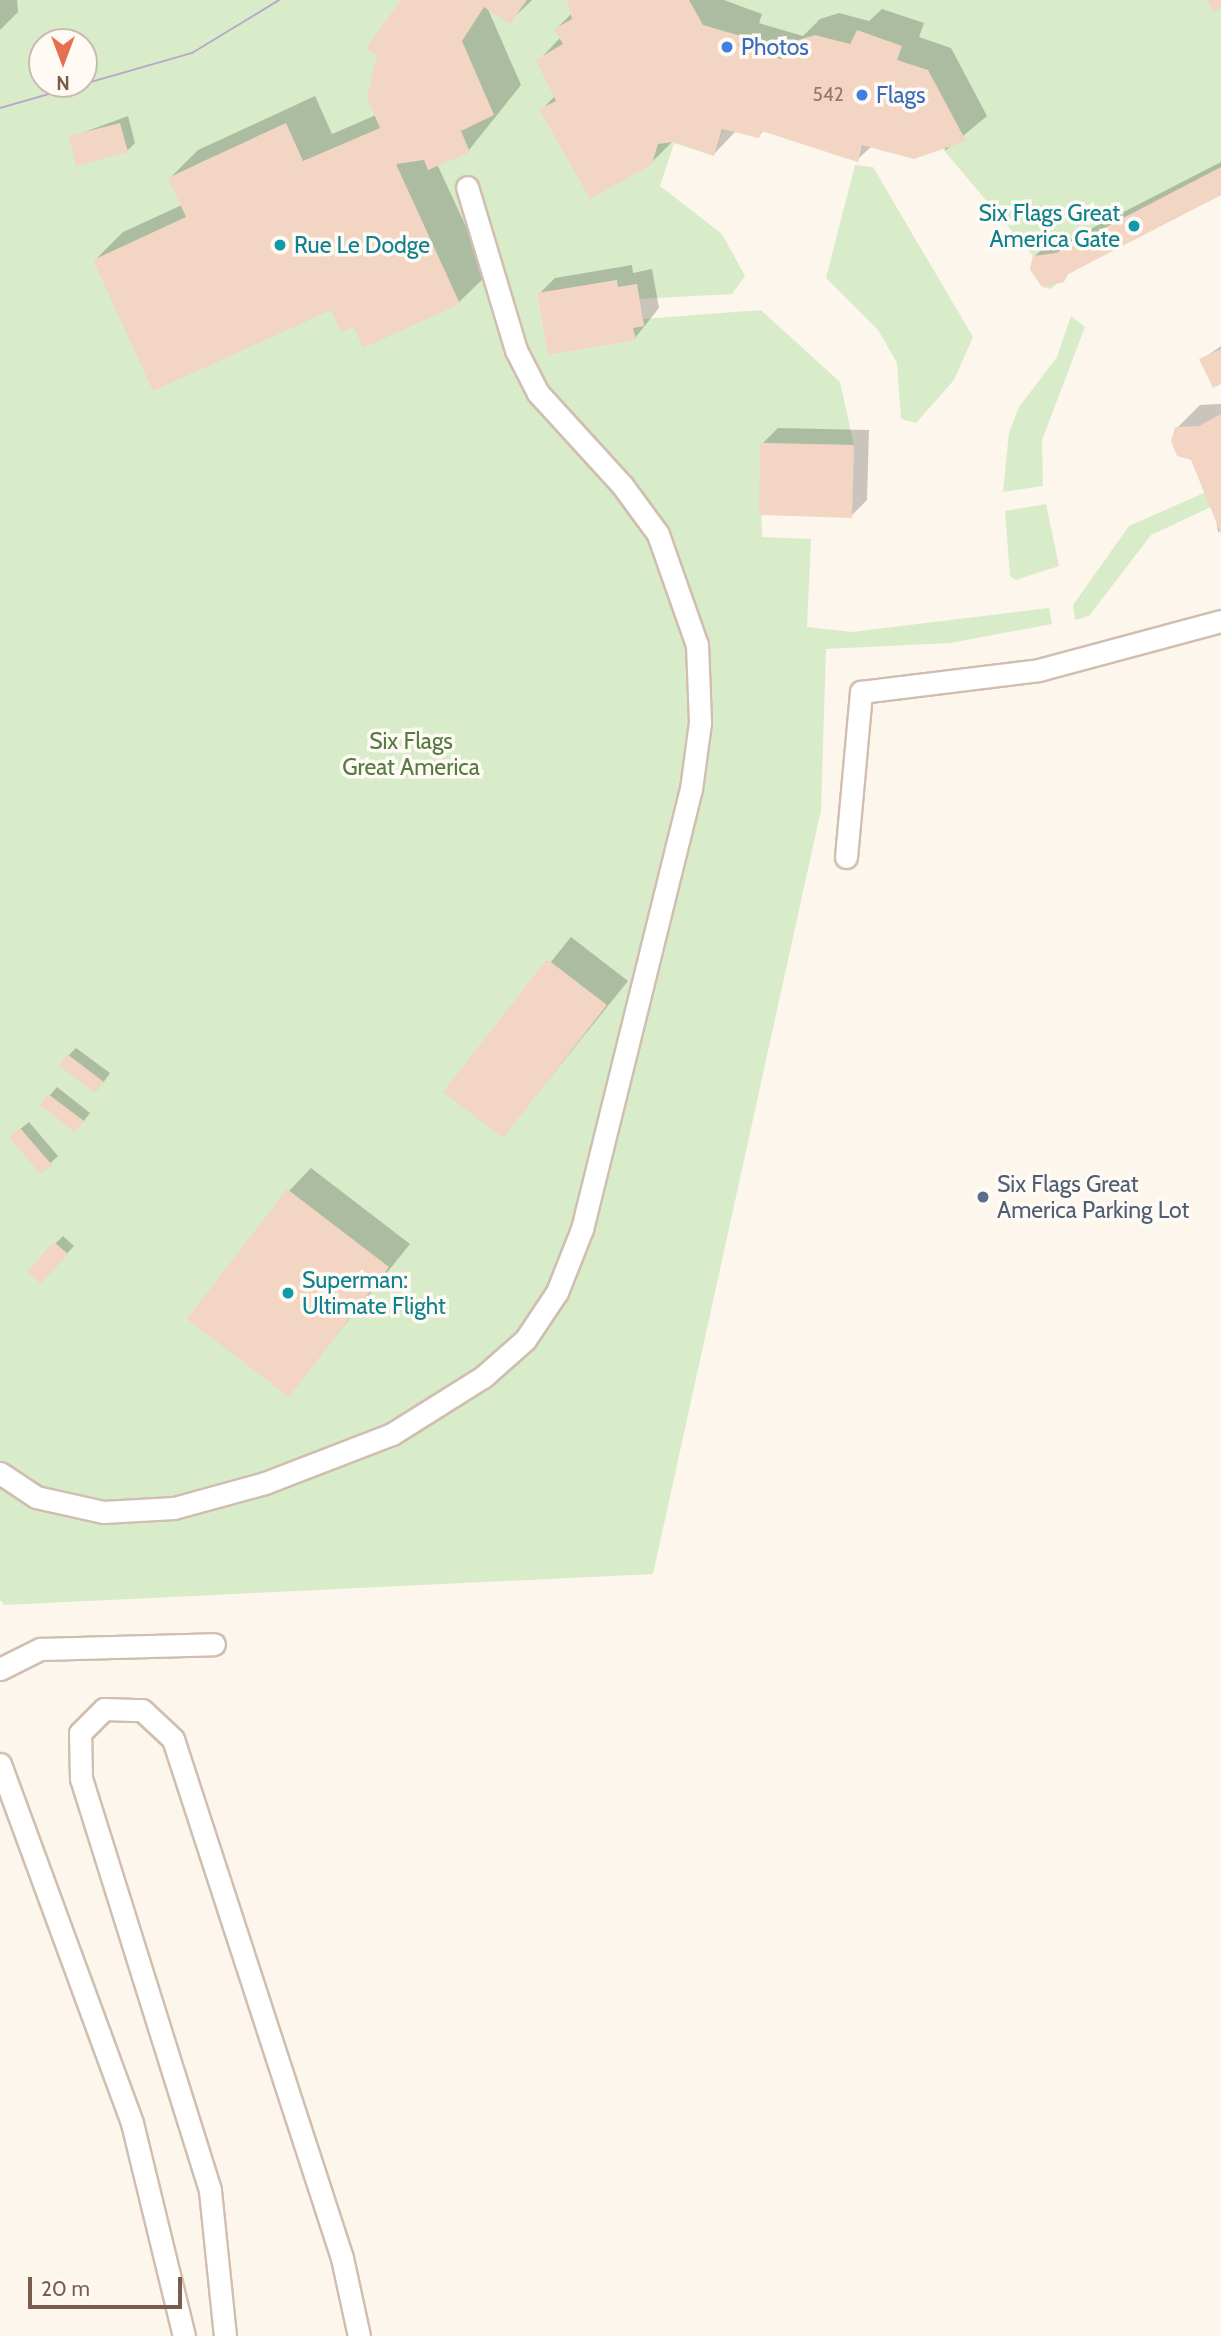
<!DOCTYPE html>
<style>
body{margin:0}
#map{position:relative;width:1221px;height:2336px;overflow:hidden;background:#fdf6ec;font-family:Cabin,sans-serif}
div>[style]{position:absolute}
.green>*{inset:0;background:#d8ecc9}
.shadow>*{inset:0;background:#0003}
.building>*{inset:0;background:#f3d5c3}
.roads{filter:drop-shadow(2px 0 #d1beb0) drop-shadow(-2px 0 #d1beb0) drop-shadow(0 2px #d1beb0) drop-shadow(0 -2px #d1beb0)}
.service>*{height:21px;margin:-10.5px;padding:0 10.5px;transform-origin:10.5px;border-radius:10.5px;background:#fff}
.tram>*{height:2px;margin:-1px;padding:0 1px;transform-origin:1px;border-radius:1px;background:#b9a8c9}
.dots>*{width:19px;height:19px;translate:-50% -50%;box-sizing:border-box;border:4px solid #fffaf3;border-radius:50%}
span{translate:-50% -50%;white-space:nowrap;text-align:center;line-height:1.15;-webkit-text-stroke:7px #fffaf3;paint-order:stroke}
.number-label{font-size:19px;color:#987a6a}
.number-label span{-webkit-text-stroke-width:0}
.shop-label{font-size:23px;color:#366cbe}
.left{translate:0 -50%;text-align:left}
.culture-label{font-size:23px;color:#0d838f}
.right{translate:-100% -50%;text-align:right}
.park-label{font-size:23px;color:#537a41}
.service-label{font-size:23px;color:#4e5e75}
.north{position:absolute;left:28px;top:28px;width:70px;height:70px;box-sizing:border-box;background:#fffaf3;border:2px solid #cabbb1;border-radius:50%;rotate:180deg;font-size:19px;font-weight:700;line-height:28px;text-align:center;color:#7a5c4d}
.north::after{content:'';display:block;margin:auto;width:24px;height:32px;background:#e76f51;clip-path:polygon(50% 0,100% 100%,50% 72%,0 100%)}
.scale{position:absolute;left:28px;top:2277px;width:154px;height:32px;box-sizing:border-box;border:4px solid #7a5c4d;border-top:0;padding-left:9px;font-size:21px;line-height:24px;white-space:nowrap;color:#7a5c4d;-webkit-text-stroke:5px #fffaf3;paint-order:stroke}
</style>
<div id="map">
<div class="green">
<i style="clip-path:polygon(evenodd,0 0,1221px 0,1221px 195px,1068px 274px,1051px 289px,1042px 287px,1030px 269px,1033px 256px,941px 147px,914px 159px,862px 145px,858px 162px,762px 131px,759px 138px,723px 129px,714px 156px,674px 143px,660px 186px,722px 234px,745px 276px,732px 294px,639px 299px,637px 284px,618px 287px,616px 280px,537px 294px,548px 355px,635px 340px,633px 328px,644px 326px,643px 319px,761px 310px,840px 382px,854px 445px,760px 443px,762px 537px,811px 539px,807px 627px,852px 632px,1049px 608px,1052px 624px,950px 643px,826px 649px,821px 810px,653px 1574px,4px 1605px,0 1600px,0 0,42px 42px,84px 42px,84px 84px,42px 84px,42px 42px)"></i>
<i style="clip-path:polygon(855px 165px,873px 167px,973px 337px,954px 380px,916px 423px,901px 419px,897px 363px,878px 330px,826px 278px)"></i>
<i style="clip-path:polygon(1071px 316px,1085px 327px,1042px 440px,1043px 486px,1003px 492px,1009px 433px,1019px 407px,1057px 357px)"></i>
<i style="clip-path:polygon(1206px 492px,1213px 506px,1151px 535px,1089px 616px,1075px 620px,1073px 605px,1129px 526px)"></i>
<i style="clip-path:polygon(1046px 504px,1059px 566px,1016px 580px,1010px 576px,1005px 511px)"></i>
</div>
<div class="shadow">
<i style="clip-path:polygon(0 0,17px 0,18px 12px,0 30px)"></i>
<i style="clip-path:polygon(403px 0,532px 0,509px 22px,487px 7px,521px 85px,469px 150px,437px 164px,488px 274px,459px 302px,364px 346px,355px 324px,332px 307px,95px 260px,123px 232px,182px 205px,170px 178px,198px 150px,315px 96px,332px 134px,376px 115px)"></i>
<i style="clip-path:polygon(568px 0,724px 0,762px 14px,759px 23px,803px 36px,820px 19px,839px 13px,869px 21px,882px 9px,924px 23px,919px 37px,951px 48px,987px 116px,946px 150px,941px 144px,872px 146px,857px 160px,764px 130px,759px 136px,737px 130px,714px 154px,674px 140px,651px 163px,542px 109px,555px 96px,538px 61px,561px 37px,556px 29px,571px 14px)"></i>
<i style="clip-path:polygon(128px 116px,135px 143px,127px 151px,71px 137px)"></i>
<i style="clip-path:polygon(1221px 162px,1221px 192px,1043px 286px,1034px 257px,1050px 241px,1073px 238px)"></i>
<i style="clip-path:polygon(632px 265px,633px 273px,652px 269px,659px 308px,635px 338px,539px 294px,555px 278px)"></i>
<i style="clip-path:polygon(1221px 346px,1221px 382px,1201px 360px)"></i>
<i style="clip-path:polygon(1221px 404px,1221px 531px,1218px 532px,1214px 506px,1177px 428px,1200px 405px)"></i>
<i style="clip-path:polygon(778px 428px,869px 430px,867px 500px,851px 516px,762px 444px)"></i>
<i style="clip-path:polygon(571px 937px,628px 981px,503px 1136px,446px 1092px)"></i>
<i style="clip-path:polygon(76px 1048px,110px 1073px,103px 1083px,68px 1056px)"></i>
<i style="clip-path:polygon(57px 1087px,90px 1113px,83px 1122px,42px 1104px)"></i>
<i style="clip-path:polygon(29px 1122px,58px 1156px,41px 1172px,19px 1130px)"></i>
<i style="clip-path:polygon(311px 1168px,410px 1244px,288px 1395px,289px 1191px)"></i>
<i style="clip-path:polygon(63px 1236px,74px 1246px,48px 1274px,55px 1244px)"></i>
</div>
<div class="building">
<i style="clip-path:polygon(401px 0,527px 0,510px 24px,484px 7px,462px 41px,494px 115px,461px 131px,470px 152px,428px 170px,424px 160px,396px 164px,460px 304px,363px 348px,354px 327px,341px 332px,331px 310px,153px 391px,93px 260px,186px 217px,168px 178px,206px 160px,286px 123px,303px 161px,380px 128px,367px 98px,377px 56px,366px 48px)"></i>
<i style="clip-path:polygon(567px 0,689px 0,703px 25px,741px 36px,738px 46px,781px 59px,794px 52px,795px 41px,815px 35px,850px 44px,857px 30px,902px 46px,897px 60px,928px 70px,966px 141px,914px 159px,862px 145px,858px 162px,762px 131px,759px 138px,722px 129px,714px 156px,674px 142px,658px 144px,652px 164px,590px 199px,539px 109px,556px 101px,536px 60px,563px 44px,554px 29px,572px 19px)"></i>
<i style="clip-path:polygon(1207px 0,1221px 0,1221px 8px,1213px 12px)"></i>
<i style="clip-path:polygon(120px 123px,128px 152px,76px 166px,69px 136px)"></i>
<i style="clip-path:polygon(1221px 167px,1221px 195px,1068px 274px,1064px 282px,1042px 287px,1030px 269px,1033px 256px,1056px 253px)"></i>
<i style="clip-path:polygon(617px 280px,618px 287px,637px 284px,644px 326px,633px 328px,636px 340px,548px 355px,537px 293px)"></i>
<i style="clip-path:polygon(1221px 349px,1221px 384px,1213px 388px,1199px 359px)"></i>
<i style="clip-path:polygon(1221px 414px,1221px 534px,1191px 460px,1177px 456px,1171px 441px,1175px 427px,1199px 426px)"></i>
<i style="clip-path:polygon(760px 443px,854px 445px,852px 518px,759px 515px)"></i>
<i style="clip-path:polygon(547px 959px,607px 1005px,503px 1138px,443px 1092px)"></i>
<i style="clip-path:polygon(67px 1054px,104px 1082px,95px 1093px,59px 1066px)"></i>
<i style="clip-path:polygon(48px 1094px,84px 1121px,75px 1132px,40px 1105px)"></i>
<i style="clip-path:polygon(20px 1128px,52px 1165px,40px 1174px,9px 1137px)"></i>
<i style="clip-path:polygon(287px 1189px,389px 1267px,289px 1397px,187px 1319px)"></i>
<i style="clip-path:polygon(54px 1242px,68px 1254px,41px 1284px,27px 1271px)"></i>
</div>
<div class="roads">
<div class="service">
<i style="left:846px;top:857px;width:166px;rotate:-84.8deg"></i>
<i style="left:861px;top:692px;width:179px;rotate:-7deg"></i>
<i style="left:1039px;top:670px;width:188px;rotate:-15.1deg"></i>
<i style="left:0;top:1473px;width:43px;rotate:33.7deg"></i>
<i style="left:36px;top:1497px;width:69px;rotate:12.6deg"></i>
<i style="left:103px;top:1512px;width:71px;rotate:-3.2deg"></i>
<i style="left:174px;top:1508px;width:94px;rotate:-15.4deg"></i>
<i style="left:265px;top:1483px;width:136px;rotate:-21.1deg"></i>
<i style="left:392px;top:1434px;width:107px;rotate:-32.1deg"></i>
<i style="left:483px;top:1377px;width:56px;rotate:-41.4deg"></i>
<i style="left:525px;top:1340px;width:58px;rotate:-56.3deg"></i>
<i style="left:557px;top:1292px;width:68px;rotate:-68.4deg"></i>
<i style="left:582px;top:1229px;width:453px;rotate:-76.1deg"></i>
<i style="left:691px;top:789px;width:68px;rotate:-82.3deg"></i>
<i style="left:700px;top:722px;width:77px;rotate:-92.2deg"></i>
<i style="left:697px;top:645px;width:118px;rotate:-109.4deg"></i>
<i style="left:658px;top:534px;width:61px;rotate:-126.3deg"></i>
<i style="left:622px;top:485px;width:125px;rotate:-132.4deg"></i>
<i style="left:538px;top:393px;width:48px;rotate:-117.1deg"></i>
<i style="left:516px;top:350px;width:170px;rotate:-106.7deg"></i>
<i style="left:0;top:1669px;width:45px;rotate:-26.6deg"></i>
<i style="left:40px;top:1649px;width:174px;rotate:-1.6deg"></i>
<i style="left:0;top:1764px;width:382px;rotate:69.8deg"></i>
<i style="left:132px;top:2123px;width:219px;rotate:76.3deg"></i>
<i style="left:225px;top:2336px;width:147px;rotate:-95.9deg"></i>
<i style="left:210px;top:2190px;width:431px;rotate:-107.4deg"></i>
<i style="left:81px;top:1779px;width:46px;rotate:-91.2deg"></i>
<i style="left:80px;top:1733px;width:34px;rotate:-45deg"></i>
<i style="left:104px;top:1709px;width:38px;rotate:2deg"></i>
<i style="left:142px;top:1710px;width:42px;rotate:43.1deg"></i>
<i style="left:173px;top:1739px;width:546px;rotate:71.96deg"></i>
<i style="left:342px;top:2258px;width:80px;rotate:77.7deg"></i>
</div>
</div>
<div class="tram">
<i style="left:0;top:108px;width:200px;rotate:-16deg"></i>
<i style="left:192px;top:53px;width:102px;rotate:-31.3deg"></i>
</div>
<div class="dots">
<i style="left:727px;top:47px;background:#3f7fe0"></i>
<i style="left:862px;top:95px;background:#3f7fe0"></i>
<i style="left:1134px;top:226px;background:#0f9aa8"></i>
<i style="left:280px;top:245px;background:#0f9aa8"></i>
<i style="left:983px;top:1197px;background:#5c6f8a"></i>
<i style="left:288px;top:1293px;background:#0f9aa8"></i>
</div>
<div class="number-label">
<span style="left:828px;top:95px">542</span>
</div>
<div class="shop-label">
<span class="left" style="left:741px;top:47px">Photos</span>
<span class="left" style="left:876px;top:95px">Flags</span>
</div>
<div class="culture-label">
<span class="right" style="left:1120px;top:226px">Six Flags Great<br>America Gate</span>
<span class="left" style="left:294px;top:245px">Rue Le Dodge</span>
<span class="left" style="left:302px;top:1293px">Superman:<br>Ultimate Flight</span>
</div>
<div class="park-label">
<span style="left:411px;top:754px">Six Flags<br>Great America</span>
</div>
<div class="service-label">
<span class="left" style="left:997px;top:1197px">Six Flags Great<br>America Parking Lot</span>
</div>
<div class="north">N</div>
<div class="scale">20 m</div>
</div>
